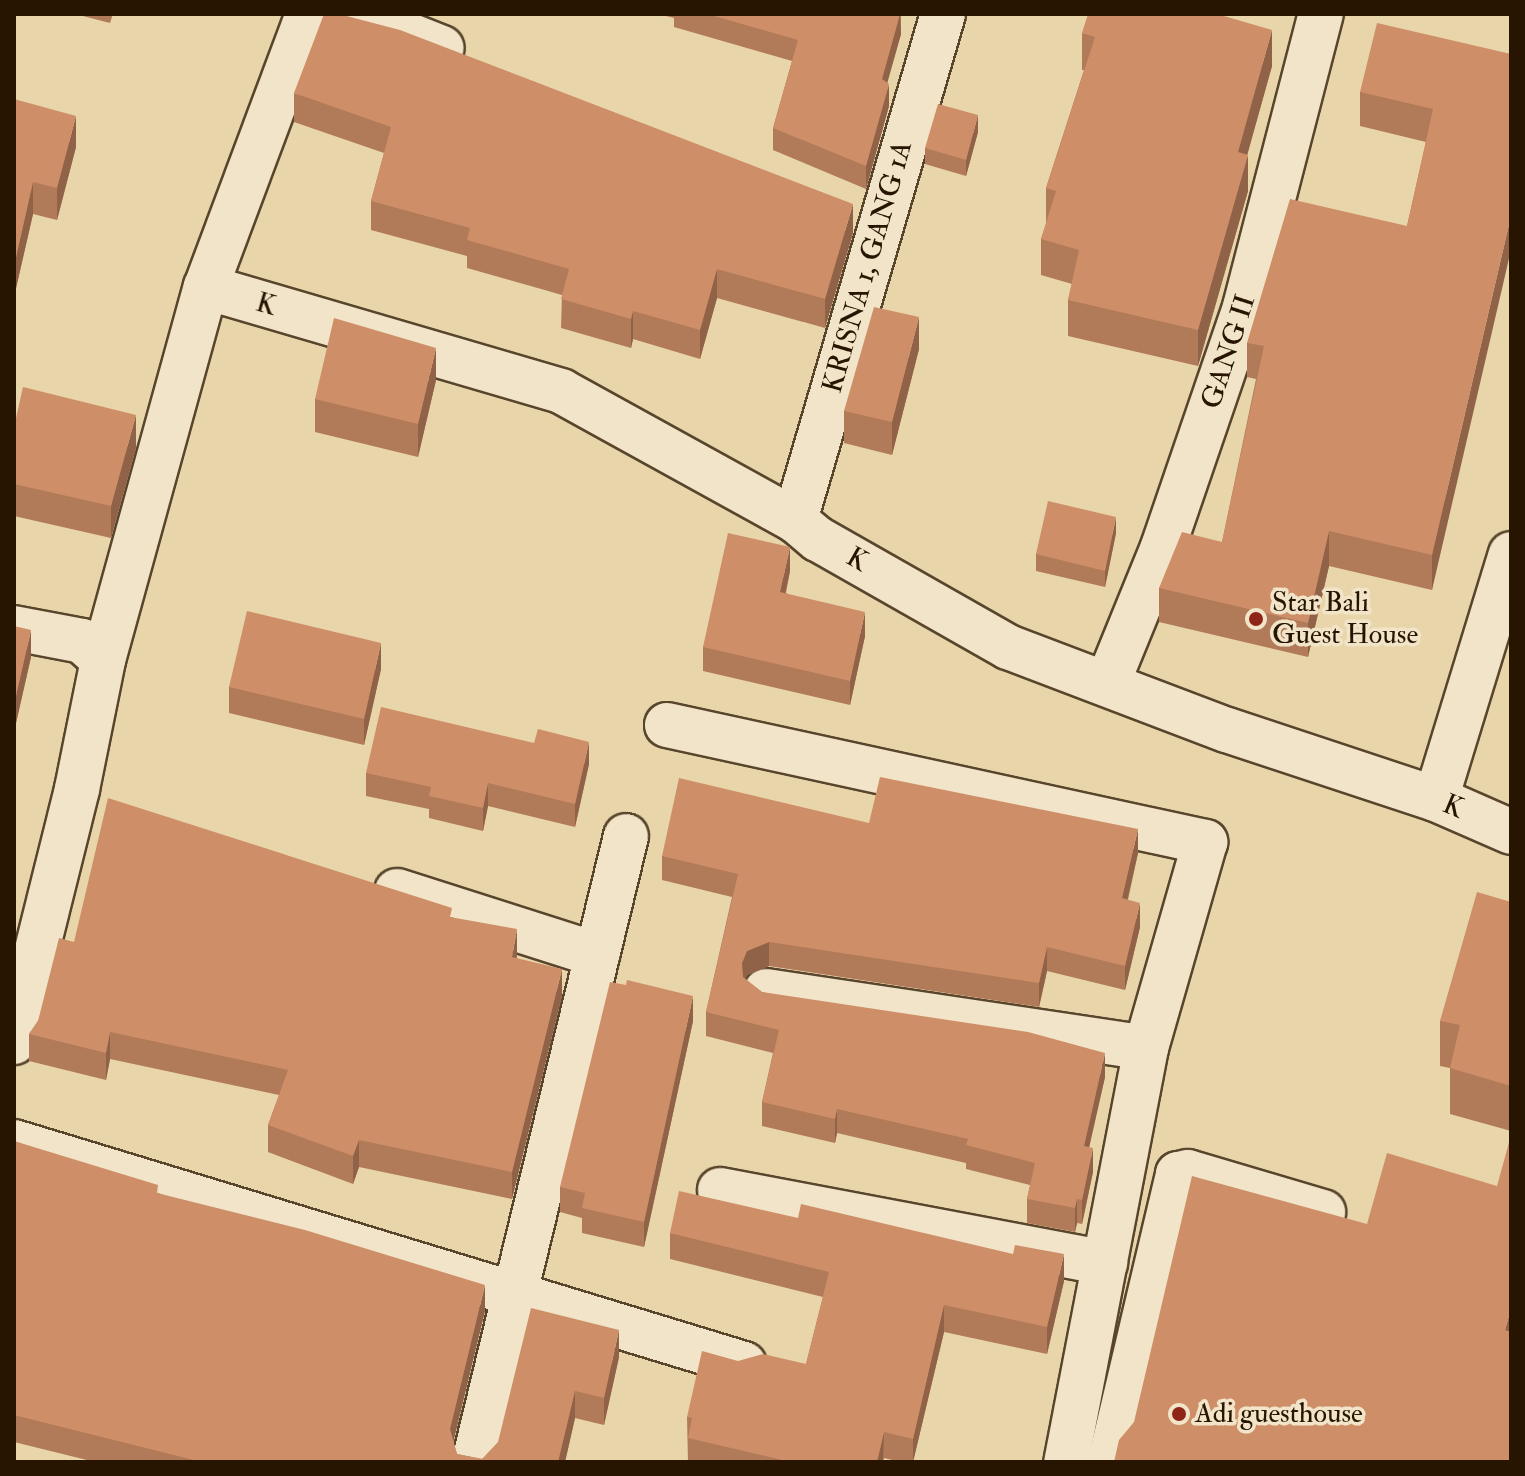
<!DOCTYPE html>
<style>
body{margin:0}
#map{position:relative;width:1525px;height:1476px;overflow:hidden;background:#e9d5aa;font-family:"IM FELL Double Pica",serif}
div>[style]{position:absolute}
.roads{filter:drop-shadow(2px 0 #58452c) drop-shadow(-2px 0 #58452c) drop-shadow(0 2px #58452c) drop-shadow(0 -2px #58452c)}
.minor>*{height:44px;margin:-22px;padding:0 22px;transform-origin:22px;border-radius:22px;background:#f1e4c8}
.wall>*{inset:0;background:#b17a59}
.shaded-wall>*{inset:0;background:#906348}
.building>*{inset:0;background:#ce8e67}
.dots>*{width:22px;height:22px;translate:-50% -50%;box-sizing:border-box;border:4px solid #f1e4c8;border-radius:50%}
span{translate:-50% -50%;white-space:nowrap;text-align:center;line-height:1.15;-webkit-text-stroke:7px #f1e4c8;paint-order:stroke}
.street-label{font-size:28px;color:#271502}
.poi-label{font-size:28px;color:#271502}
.left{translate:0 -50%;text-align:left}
.frame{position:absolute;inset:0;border:16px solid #271502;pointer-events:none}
</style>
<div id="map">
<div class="roads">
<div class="minor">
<i style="left:356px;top:14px;width:92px;rotate:21.6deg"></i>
<i style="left:206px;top:287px;width:370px;rotate:16.3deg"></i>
<i style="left:561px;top:391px;width:267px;rotate:28.9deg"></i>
<i style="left:795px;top:520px;width:30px;rotate:40deg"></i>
<i style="left:818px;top:539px;width:219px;rotate:29.6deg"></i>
<i style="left:1008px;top:647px;width:234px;rotate:20.8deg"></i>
<i style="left:1227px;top:730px;width:220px;rotate:18.3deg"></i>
<i style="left:1436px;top:799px;width:82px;rotate:23.7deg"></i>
<i style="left:795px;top:520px;width:527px;rotate:-73.7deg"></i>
<i style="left:14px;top:628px;width:69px;rotate:10.8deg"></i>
<i style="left:82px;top:641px;width:28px;rotate:42deg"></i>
<i style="left:1108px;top:682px;width:146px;rotate:-67.8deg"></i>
<i style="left:1163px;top:547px;width:254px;rotate:-71.1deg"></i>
<i style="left:1245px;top:307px;width:303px;rotate:-75.5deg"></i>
<i style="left:667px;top:725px;width:551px;rotate:12.27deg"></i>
<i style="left:1205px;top:842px;width:214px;rotate:106deg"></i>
<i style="left:1146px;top:1048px;width:422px;rotate:100.9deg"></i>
<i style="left:1436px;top:799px;width:256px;rotate:-73deg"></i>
<i style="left:397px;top:891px;width:210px;rotate:17.7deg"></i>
<i style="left:766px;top:991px;width:384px;rotate:8.5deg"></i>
<i style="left:14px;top:1042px;width:261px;rotate:-76deg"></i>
<i style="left:77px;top:789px;width:132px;rotate:-78.6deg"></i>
<i style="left:103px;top:660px;width:387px;rotate:-74.6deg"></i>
<i style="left:206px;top:287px;width:291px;rotate:-69.5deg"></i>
<i style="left:14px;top:1142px;width:763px;rotate:16.92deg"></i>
<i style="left:720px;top:1190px;width:392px;rotate:10.7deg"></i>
<i style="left:474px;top:1462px;width:644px;rotate:-76.35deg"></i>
<i style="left:1110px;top:1462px;width:296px;rotate:-76.7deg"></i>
<i style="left:1178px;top:1174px;width:10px;rotate:-11deg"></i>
<i style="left:1188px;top:1172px;width:141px;rotate:16.5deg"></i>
</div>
</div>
<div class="wall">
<i style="clip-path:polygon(75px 14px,113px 14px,110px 23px)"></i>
<i style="clip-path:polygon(658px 14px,901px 14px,901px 34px,887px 82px,889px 106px,866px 189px,773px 150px,773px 128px,792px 61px,674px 27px,674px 18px)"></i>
<i style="clip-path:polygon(1082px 33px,1272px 66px,1247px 155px,1248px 191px,1198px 366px,1068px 336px,1068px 300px,1072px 284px,1041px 275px,1041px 239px,1046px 224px,1046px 188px,1084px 70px,1082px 70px)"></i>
<i style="clip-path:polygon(1511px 54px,1432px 590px,1329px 566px,1308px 657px,1159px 622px,1159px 588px,1222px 542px,1256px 379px,1247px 377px,1247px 343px,1407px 226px,1426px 142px,1360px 126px,1360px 92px)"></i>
<i style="clip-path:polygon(294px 93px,853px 233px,825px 328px,717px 298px,700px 359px,633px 339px,631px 348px,561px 328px,562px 295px,467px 268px,467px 256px,371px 230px,371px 201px,384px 153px,294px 122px)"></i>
<i style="clip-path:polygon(14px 99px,76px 147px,57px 220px,33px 214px,14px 297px)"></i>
<i style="clip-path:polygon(978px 132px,966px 176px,925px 164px,925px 148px)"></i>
<i style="clip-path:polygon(919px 349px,892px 455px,844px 443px,844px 411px)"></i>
<i style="clip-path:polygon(436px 380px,418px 457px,315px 432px,315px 399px)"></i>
<i style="clip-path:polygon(14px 427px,136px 448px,111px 538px,14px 516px)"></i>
<i style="clip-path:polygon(1116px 533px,1105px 587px,1036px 571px,1036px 554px)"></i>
<i style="clip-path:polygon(790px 571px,786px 593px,865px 636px,850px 705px,703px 671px,703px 647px)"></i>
<i style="clip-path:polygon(14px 626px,31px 657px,16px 723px,14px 722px)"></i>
<i style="clip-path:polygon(381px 669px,364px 745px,229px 713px,229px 687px)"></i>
<i style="clip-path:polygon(589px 764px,575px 827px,488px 806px,483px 831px,429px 818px,429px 809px,366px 796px,366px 773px)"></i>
<i style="clip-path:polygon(869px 823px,1138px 853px,1128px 900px,1140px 927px,1125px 990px,1047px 971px,1039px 1007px,769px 966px,747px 975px,745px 979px,762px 992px,1105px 1077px,1089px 1147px,1093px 1172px,1082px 1224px,1077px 1223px,1075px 1232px,1027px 1223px,1027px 1199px,1030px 1185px,966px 1169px,966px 1163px,837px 1133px,835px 1143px,762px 1126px,762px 1102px,773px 1053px,706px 1036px,706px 1012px,732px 897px,662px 880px,662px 856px)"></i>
<i style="clip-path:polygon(1511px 902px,1511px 1131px,1450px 1114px,1450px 1068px,1440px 1066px,1440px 1021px)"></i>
<i style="clip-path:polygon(452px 917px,517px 958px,562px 996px,512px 1199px,359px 1167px,353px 1184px,268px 1152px,268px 1125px,279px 1095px,110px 1059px,106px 1080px,29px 1061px,29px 1034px,38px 1021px,74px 942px)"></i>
<i style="clip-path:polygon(693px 1021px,644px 1247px,582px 1233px,582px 1218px,560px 1212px,560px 1187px)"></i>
<i style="clip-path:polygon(14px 1141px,485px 1311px,453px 1441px,457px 1454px,482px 1459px,619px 1357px,604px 1425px,575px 1418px,565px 1462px,95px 1462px,14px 1442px)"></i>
<i style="clip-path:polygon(670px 1233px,1064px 1281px,1047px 1354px,944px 1332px,913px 1462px,900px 1462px,884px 1458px,883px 1462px,688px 1462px,687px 1417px,738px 1361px,806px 1364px,823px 1297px,670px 1259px)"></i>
</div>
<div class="shaded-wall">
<i style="clip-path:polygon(900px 14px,901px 34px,882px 102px,882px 79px)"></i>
<i style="clip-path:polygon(1272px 30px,1272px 66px,1238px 188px,1238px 152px)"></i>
<i style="clip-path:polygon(889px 84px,889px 106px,866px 189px,866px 166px)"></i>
<i style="clip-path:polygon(978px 115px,978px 132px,966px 176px,966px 160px)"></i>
<i style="clip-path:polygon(76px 116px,76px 147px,57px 220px,57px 188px)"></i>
<i style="clip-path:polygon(1248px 155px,1248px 191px,1198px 366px,1198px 330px)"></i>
<i style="clip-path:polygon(33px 182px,33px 214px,14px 297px,14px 266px)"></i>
<i style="clip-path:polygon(853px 204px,853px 233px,825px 328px,825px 299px)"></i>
<i style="clip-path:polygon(1511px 216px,1511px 250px,1432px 590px,1432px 555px)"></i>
<i style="clip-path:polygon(717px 269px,717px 298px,700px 359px,700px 330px)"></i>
<i style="clip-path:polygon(633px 311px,633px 339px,631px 348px,631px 319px)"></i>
<i style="clip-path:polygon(919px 317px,919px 349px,892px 455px,892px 422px)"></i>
<i style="clip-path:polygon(436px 348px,436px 380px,418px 457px,418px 424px)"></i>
<i style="clip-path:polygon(136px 415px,136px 448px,111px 538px,111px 506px)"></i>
<i style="clip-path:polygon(1116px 517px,1116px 533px,1105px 587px,1105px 571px)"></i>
<i style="clip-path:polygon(1329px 531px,1329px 566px,1308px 657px,1308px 623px)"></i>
<i style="clip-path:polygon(790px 547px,790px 571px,780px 616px,780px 592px)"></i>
<i style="clip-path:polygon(865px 612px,865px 636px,850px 705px,850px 681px)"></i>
<i style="clip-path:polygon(31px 630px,31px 657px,16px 723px,16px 696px)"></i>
<i style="clip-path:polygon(381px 643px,381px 669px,364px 745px,364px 719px)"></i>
<i style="clip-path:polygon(589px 742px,589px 764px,575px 827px,575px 804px)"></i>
<i style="clip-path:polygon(488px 783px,488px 806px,483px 831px,483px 808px)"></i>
<i style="clip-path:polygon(1138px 829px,1138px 853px,1122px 922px,1122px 898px)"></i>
<i style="clip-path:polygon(1140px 903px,1140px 927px,1125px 990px,1125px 966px)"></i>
<i style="clip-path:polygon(517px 929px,517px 956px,512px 984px,512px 957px)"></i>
<i style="clip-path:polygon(769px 942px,769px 966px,747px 975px,742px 987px,742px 963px,747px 951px)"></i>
<i style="clip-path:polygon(1047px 947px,1047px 971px,1039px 1007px,1039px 983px)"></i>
<i style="clip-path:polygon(562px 969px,562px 996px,512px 1199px,512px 1172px)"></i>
<i style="clip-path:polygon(693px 996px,693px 1021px,644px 1247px,644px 1222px)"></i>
<i style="clip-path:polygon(110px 1032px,110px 1059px,106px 1080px,106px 1053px)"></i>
<i style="clip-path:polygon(1105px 1053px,1105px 1077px,1084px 1170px,1084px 1146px)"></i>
<i style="clip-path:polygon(837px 1109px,837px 1133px,835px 1143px,835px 1119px)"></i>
<i style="clip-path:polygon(359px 1140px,359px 1167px,353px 1184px,353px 1156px)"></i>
<i style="clip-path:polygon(1093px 1148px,1093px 1172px,1082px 1224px,1082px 1200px)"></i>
<i style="clip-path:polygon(1077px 1199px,1077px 1223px,1075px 1232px,1075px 1208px)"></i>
<i style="clip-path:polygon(1064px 1254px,1064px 1281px,1047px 1354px,1047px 1327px)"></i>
<i style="clip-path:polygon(485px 1285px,485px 1311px,450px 1456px,450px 1429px)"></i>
<i style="clip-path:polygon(944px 1305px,944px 1332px,913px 1462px,913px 1439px)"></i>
<i style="clip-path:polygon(1511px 1309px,1511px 1354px,1505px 1330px)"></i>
<i style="clip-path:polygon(619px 1330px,619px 1357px,604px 1425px,604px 1398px)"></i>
<i style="clip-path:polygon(575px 1391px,575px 1418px,565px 1462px,558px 1462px)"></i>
<i style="clip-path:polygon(884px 1432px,883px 1462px,877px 1462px)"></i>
</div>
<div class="building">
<i style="clip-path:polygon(324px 14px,339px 14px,400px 30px,853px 204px,825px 299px,717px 269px,700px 330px,633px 311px,631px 319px,561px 299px,569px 269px,467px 240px,470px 228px,371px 201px,391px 127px,294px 93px)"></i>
<i style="clip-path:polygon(707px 14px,900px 14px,882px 79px,889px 84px,866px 166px,773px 128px,798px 40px)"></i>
<i style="clip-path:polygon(1088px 14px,1217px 14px,1272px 30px,1238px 152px,1248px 155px,1198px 330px,1068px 300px,1079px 250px,1041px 239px,1056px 191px,1046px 188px,1095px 37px,1082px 33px)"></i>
<i style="clip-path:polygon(1377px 23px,1511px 54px,1511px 52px,1511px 216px,1432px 555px,1329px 531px,1308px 623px,1159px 588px,1182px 532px,1222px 542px,1264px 346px,1247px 343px,1290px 199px,1407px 226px,1433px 109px,1360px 92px)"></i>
<i style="clip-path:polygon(14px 99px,76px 116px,57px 188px,33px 182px,14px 266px)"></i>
<i style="clip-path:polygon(938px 104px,978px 115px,966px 160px,925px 148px)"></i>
<i style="clip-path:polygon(874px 307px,919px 317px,892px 422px,844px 411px)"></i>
<i style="clip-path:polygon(334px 318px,436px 348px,418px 424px,315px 399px)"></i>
<i style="clip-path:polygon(23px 387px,136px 415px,111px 506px,14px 484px,14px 427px)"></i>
<i style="clip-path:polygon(1048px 501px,1116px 517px,1105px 571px,1036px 554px)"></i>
<i style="clip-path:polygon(728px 533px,790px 547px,780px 592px,865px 612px,850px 681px,703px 647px)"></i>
<i style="clip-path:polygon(247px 611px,381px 643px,364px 719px,229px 687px)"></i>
<i style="clip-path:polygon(14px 626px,31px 630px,16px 696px,14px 695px)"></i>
<i style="clip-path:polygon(381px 707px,534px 743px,538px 729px,589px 742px,575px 804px,488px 783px,483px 808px,429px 796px,431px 787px,366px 773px)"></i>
<i style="clip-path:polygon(880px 777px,1138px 829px,1122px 898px,1140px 903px,1125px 966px,1047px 947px,1039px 983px,769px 942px,747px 951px,742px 963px,743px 977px,762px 992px,1028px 1032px,1105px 1053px,1084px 1146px,1093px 1148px,1082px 1200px,1077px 1199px,1075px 1208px,1027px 1199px,1035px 1163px,966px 1145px,968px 1139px,837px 1109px,835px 1119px,762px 1102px,779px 1030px,706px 1012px,738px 874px,662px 856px,679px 778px,869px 823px)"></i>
<i style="clip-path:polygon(108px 798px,452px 908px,450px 917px,517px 929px,512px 957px,562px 969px,512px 1172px,359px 1140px,353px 1156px,268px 1125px,288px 1070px,110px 1032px,106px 1053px,29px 1034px,38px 1021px,59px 938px,74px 942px)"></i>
<i style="clip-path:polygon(1477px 892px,1511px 902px,1511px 1086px,1450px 1068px,1460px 1025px,1440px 1021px)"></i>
<i style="clip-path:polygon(627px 980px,693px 996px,644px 1222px,582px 1208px,585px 1193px,560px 1187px,610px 982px,626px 985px)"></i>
<i style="clip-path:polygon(1511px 1135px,1511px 1309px,1505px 1330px,1511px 1332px,1511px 1462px,1114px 1462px,1119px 1440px,1134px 1422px,1192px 1176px,1367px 1224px,1387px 1153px,1497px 1186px)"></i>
<i style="clip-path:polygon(14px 1141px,158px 1185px,157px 1193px,305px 1230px,485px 1285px,450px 1429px,457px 1454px,482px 1459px,498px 1442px,531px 1308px,619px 1330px,604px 1398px,575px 1391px,558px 1462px,202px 1462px,14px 1415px)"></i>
<i style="clip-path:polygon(679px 1191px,798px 1218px,801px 1204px,1013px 1254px,1015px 1245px,1064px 1254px,1047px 1327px,944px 1305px,913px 1439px,884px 1432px,877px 1462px,791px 1462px,688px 1438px,692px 1418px,687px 1417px,702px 1351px,738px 1361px,763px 1354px,806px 1364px,829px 1272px,670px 1233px)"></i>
</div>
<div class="dots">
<i style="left:1256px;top:619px;background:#8f2418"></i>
<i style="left:1179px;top:1414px;background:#8f2418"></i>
</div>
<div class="street-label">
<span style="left:868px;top:267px;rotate:-74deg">KRISNA 1, GANG 1A</span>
<span style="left:266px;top:305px;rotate:16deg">K</span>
<span style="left:1229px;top:352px;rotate:-72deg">GANG II</span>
<span style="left:857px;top:560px;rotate:30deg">K</span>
<span style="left:1453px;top:807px;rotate:23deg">K</span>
</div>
<div class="poi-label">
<span class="left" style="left:1272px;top:619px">Star Bali<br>Guest House</span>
<span class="left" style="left:1195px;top:1414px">Adi guesthouse</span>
</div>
<div class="frame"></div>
</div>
